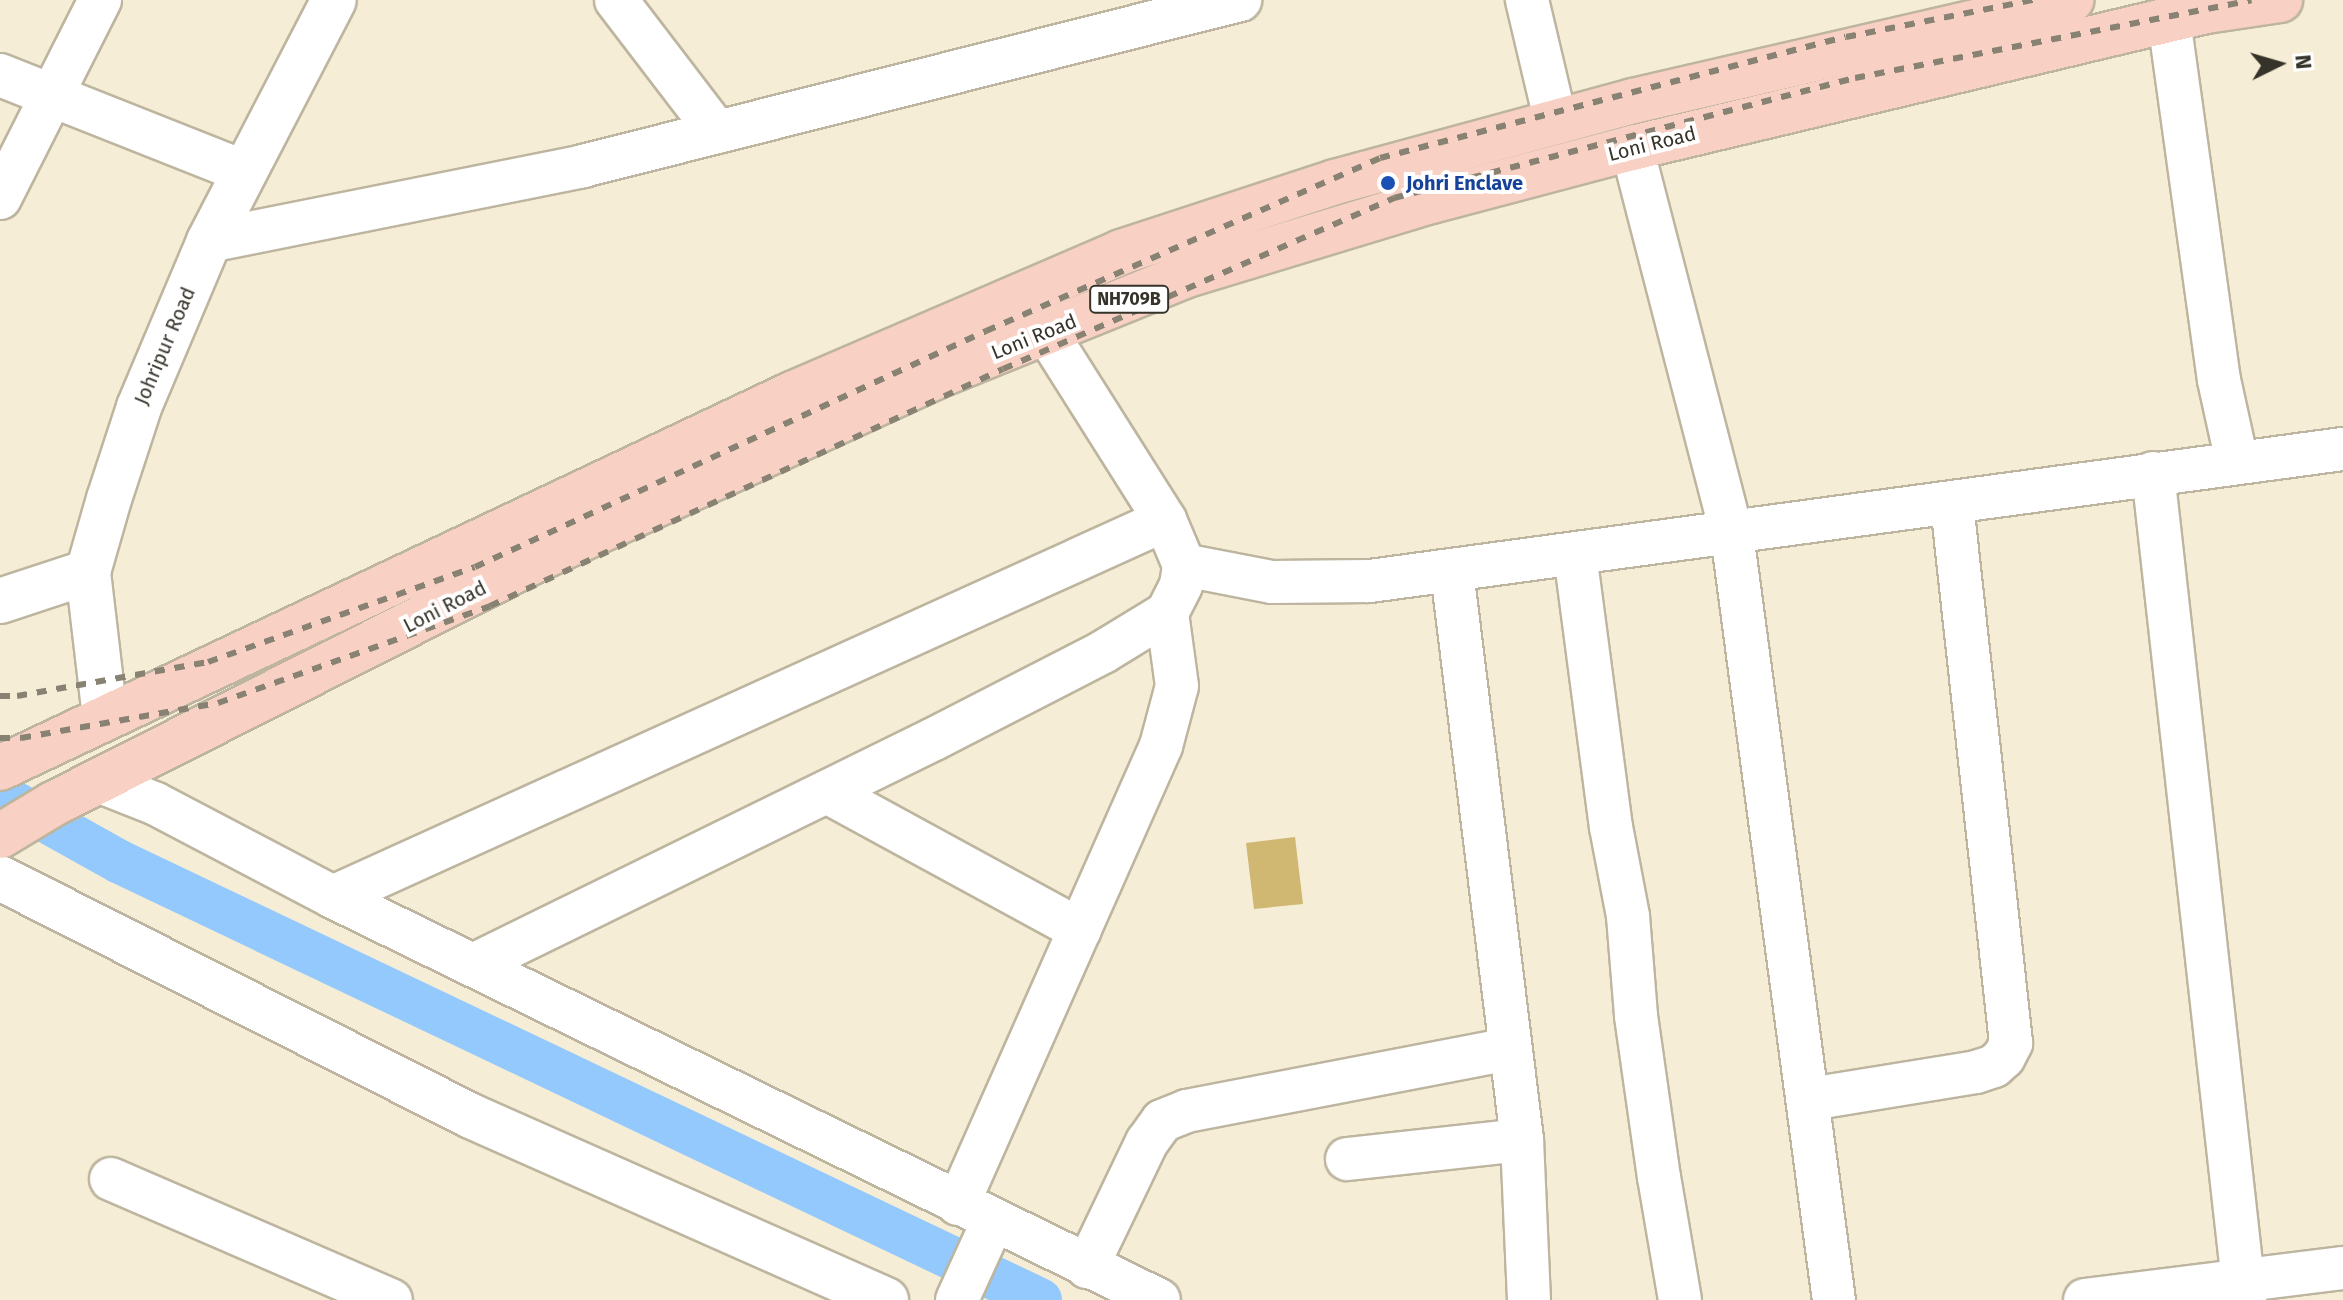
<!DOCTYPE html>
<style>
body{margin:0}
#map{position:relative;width:2343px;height:1300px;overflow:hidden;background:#f6edd6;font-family:"Fira Sans",sans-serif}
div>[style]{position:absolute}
.canal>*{height:44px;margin:-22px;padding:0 22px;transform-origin:22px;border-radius:22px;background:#93c9fd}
.building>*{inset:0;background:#d0b872}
.roads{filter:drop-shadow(2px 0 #bdb59f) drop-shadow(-2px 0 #bdb59f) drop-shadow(0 2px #bdb59f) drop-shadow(0 -2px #bdb59f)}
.minor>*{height:42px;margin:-21px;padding:0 21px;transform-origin:21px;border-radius:21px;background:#fff}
.tertiary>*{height:44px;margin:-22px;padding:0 22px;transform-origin:22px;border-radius:22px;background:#fff}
.trunk>*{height:44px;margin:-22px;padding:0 22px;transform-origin:22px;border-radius:22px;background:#f8d0c4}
.rail>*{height:6px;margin-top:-3px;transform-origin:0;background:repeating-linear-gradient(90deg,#888273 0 10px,transparent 0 20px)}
.dots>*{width:22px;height:22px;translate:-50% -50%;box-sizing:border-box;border:4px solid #fff;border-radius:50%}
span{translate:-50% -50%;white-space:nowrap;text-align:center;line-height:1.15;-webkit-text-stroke:8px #fff;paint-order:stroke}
.shield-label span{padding:2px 6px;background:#fff;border:2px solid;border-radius:6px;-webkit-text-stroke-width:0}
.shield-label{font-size:18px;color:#36332a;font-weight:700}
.street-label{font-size:20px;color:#36332a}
.transit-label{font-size:20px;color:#164399;font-weight:700}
.left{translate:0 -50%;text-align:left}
.north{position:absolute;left:2239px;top:24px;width:80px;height:80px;-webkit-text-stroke:6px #fff;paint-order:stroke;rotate:85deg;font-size:22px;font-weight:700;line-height:32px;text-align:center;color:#36332a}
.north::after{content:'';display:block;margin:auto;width:28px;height:36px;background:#36332a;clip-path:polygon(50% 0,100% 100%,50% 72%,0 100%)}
</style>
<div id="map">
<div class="canal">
<i style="left:0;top:795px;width:137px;rotate:29.2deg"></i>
<i style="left:120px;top:862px;width:1019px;rotate:25.46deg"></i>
</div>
<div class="building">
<i style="clip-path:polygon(1295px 837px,1303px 904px,1254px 909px,1246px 843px)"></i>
</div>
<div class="roads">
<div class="minor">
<i style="left:616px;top:0;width:166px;rotate:52.6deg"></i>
<i style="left:1527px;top:0;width:126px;rotate:76.7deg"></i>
<i style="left:2169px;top:20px;width:363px;rotate:82.1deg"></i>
<i style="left:2219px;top:380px;width:84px;rotate:77.6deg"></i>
<i style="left:0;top:75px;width:264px;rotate:21.6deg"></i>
<i style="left:1632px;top:148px;width:399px;rotate:75.5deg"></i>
<i style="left:1732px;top:534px;width:773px;rotate:82.42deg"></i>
<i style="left:0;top:198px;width:222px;rotate:-63.2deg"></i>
<i style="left:209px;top:241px;width:381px;rotate:-11.3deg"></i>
<i style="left:583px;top:166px;width:678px;rotate:-14.18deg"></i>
<i style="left:2153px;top:473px;width:832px;rotate:83.65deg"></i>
<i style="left:1575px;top:554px;width:275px;rotate:82.5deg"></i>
<i style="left:1611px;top:827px;width:91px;rotate:79.2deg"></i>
<i style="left:1628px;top:916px;width:100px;rotate:85.4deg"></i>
<i style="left:1636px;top:1016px;width:163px;rotate:81.9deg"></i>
<i style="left:1659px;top:1177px;width:125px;rotate:80.3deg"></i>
<i style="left:1184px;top:565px;width:90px;rotate:10.9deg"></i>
<i style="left:1272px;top:582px;width:98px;rotate:-0.6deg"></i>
<i style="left:1370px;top:581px;width:982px;rotate:-7.73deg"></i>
<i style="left:1452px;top:572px;width:572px;rotate:82.97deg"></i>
<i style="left:1522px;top:1140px;width:160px;rotate:87.5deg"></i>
<i style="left:98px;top:781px;width:62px;rotate:21.6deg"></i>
<i style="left:156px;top:804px;width:200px;rotate:27.7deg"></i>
<i style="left:333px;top:897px;width:919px;rotate:26.01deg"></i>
<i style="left:827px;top:792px;width:288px;rotate:28.6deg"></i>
<i style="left:333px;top:897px;width:913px;rotate:-24.38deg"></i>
<i style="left:473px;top:965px;width:513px;rotate:-26.12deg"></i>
<i style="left:934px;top:739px;width:190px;rotate:-27.2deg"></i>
<i style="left:1103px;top:652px;width:75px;rotate:-31.4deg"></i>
<i style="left:1167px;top:613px;width:31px;rotate:-63deg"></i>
<i style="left:1181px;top:585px;width:20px;rotate:-81deg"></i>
<i style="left:1184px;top:565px;width:49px;rotate:-112.9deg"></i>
<i style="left:1165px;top:520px;width:222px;rotate:-122.3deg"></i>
<i style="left:1810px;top:1099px;width:168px;rotate:-9.2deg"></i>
<i style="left:1976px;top:1072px;width:19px;rotate:-18deg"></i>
<i style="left:1994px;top:1066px;width:13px;rotate:-42deg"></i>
<i style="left:2004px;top:1057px;width:16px;rotate:-63deg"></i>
<i style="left:2011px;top:1043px;width:542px;rotate:-96.25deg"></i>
<i style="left:1347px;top:1159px;width:176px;rotate:-6.2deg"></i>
<i style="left:111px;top:1179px;width:305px;rotate:23.4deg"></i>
<i style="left:958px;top:1204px;width:501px;rotate:-66.1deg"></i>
<i style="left:1161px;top:746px;width:62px;rotate:-75.1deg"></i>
<i style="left:1177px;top:686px;width:74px;rotate:-97.8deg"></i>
<i style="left:1087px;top:1267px;width:139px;rotate:-64.4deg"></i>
<i style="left:1147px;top:1142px;width:26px;rotate:-54deg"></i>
<i style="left:1162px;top:1121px;width:27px;rotate:-22deg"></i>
<i style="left:1187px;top:1111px;width:329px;rotate:-10.9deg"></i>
<i style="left:957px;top:1300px;width:87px;rotate:-65.5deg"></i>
<i style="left:2085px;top:1300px;width:260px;rotate:-7.1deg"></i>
</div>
<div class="tertiary">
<i style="left:0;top:601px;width:93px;rotate:-18.2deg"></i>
<i style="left:105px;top:717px;width:146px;rotate:-96.7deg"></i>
<i style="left:88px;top:572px;width:76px;rotate:-74deg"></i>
<i style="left:109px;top:499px;width:97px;rotate:-71.9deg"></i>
<i style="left:139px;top:407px;width:180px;rotate:-67.1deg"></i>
<i style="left:209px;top:241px;width:271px;rotate:-62.6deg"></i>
<i style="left:0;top:878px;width:528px;rotate:26.81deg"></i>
<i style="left:471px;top:1116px;width:454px;rotate:23.9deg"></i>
</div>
<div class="trunk">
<i style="left:0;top:768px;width:876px;rotate:-25.28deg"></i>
<i style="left:792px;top:394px;width:358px;rotate:-23.3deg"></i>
<i style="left:1121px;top:252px;width:225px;rotate:-18.1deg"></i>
<i style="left:1335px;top:182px;width:309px;rotate:-15.2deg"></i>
<i style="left:1633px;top:101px;width:450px;rotate:-13deg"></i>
<i style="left:0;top:836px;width:62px;rotate:-31.1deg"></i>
<i style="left:53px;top:804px;width:552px;rotate:-26.8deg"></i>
<i style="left:546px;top:555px;width:425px;rotate:-24.6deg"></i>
<i style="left:932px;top:378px;width:278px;rotate:-22deg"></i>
<i style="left:1190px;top:274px;width:252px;rotate:-16.9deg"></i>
<i style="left:1431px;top:201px;width:208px;rotate:-14.8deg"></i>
<i style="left:1632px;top:148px;width:590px;rotate:-13.42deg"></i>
<i style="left:2206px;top:11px;width:75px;rotate:-8.5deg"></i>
</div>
</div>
<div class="rail">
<i style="left:0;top:696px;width:17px"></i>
<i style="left:17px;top:696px;width:194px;rotate:-10.1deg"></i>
<i style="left:208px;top:662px;width:283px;rotate:-19.6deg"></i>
<i style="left:475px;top:567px;width:563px;rotate:-24.79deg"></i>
<i style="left:986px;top:331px;width:430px;rotate:-23.7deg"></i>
<i style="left:1380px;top:158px;width:481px;rotate:-14.6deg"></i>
<i style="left:1846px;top:37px;width:191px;rotate:-11.2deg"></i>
<i style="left:0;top:738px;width:21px"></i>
<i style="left:21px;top:738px;width:200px;rotate:-10.1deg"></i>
<i style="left:218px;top:703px;width:289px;rotate:-19.6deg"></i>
<i style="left:490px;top:606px;width:565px;rotate:-24.8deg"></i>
<i style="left:1003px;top:369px;width:427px;rotate:-23.6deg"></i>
<i style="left:1394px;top:198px;width:476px;rotate:-14.6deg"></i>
<i style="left:1855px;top:78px;width:404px;rotate:-11.1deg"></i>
</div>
<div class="dots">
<i style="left:1388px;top:183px;background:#1a4fb4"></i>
</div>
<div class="shield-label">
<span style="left:1129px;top:299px">NH709B</span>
</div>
<div class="street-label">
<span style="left:1652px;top:144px;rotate:-14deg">Loni Road</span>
<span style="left:1034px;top:337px;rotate:-22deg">Loni Road</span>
<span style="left:165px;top:346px;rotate:-67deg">Johripur Road</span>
<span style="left:445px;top:607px;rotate:-27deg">Loni Road</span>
</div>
<div class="transit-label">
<span class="left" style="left:1406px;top:183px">Johri Enclave</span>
</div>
<div class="north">N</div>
</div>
